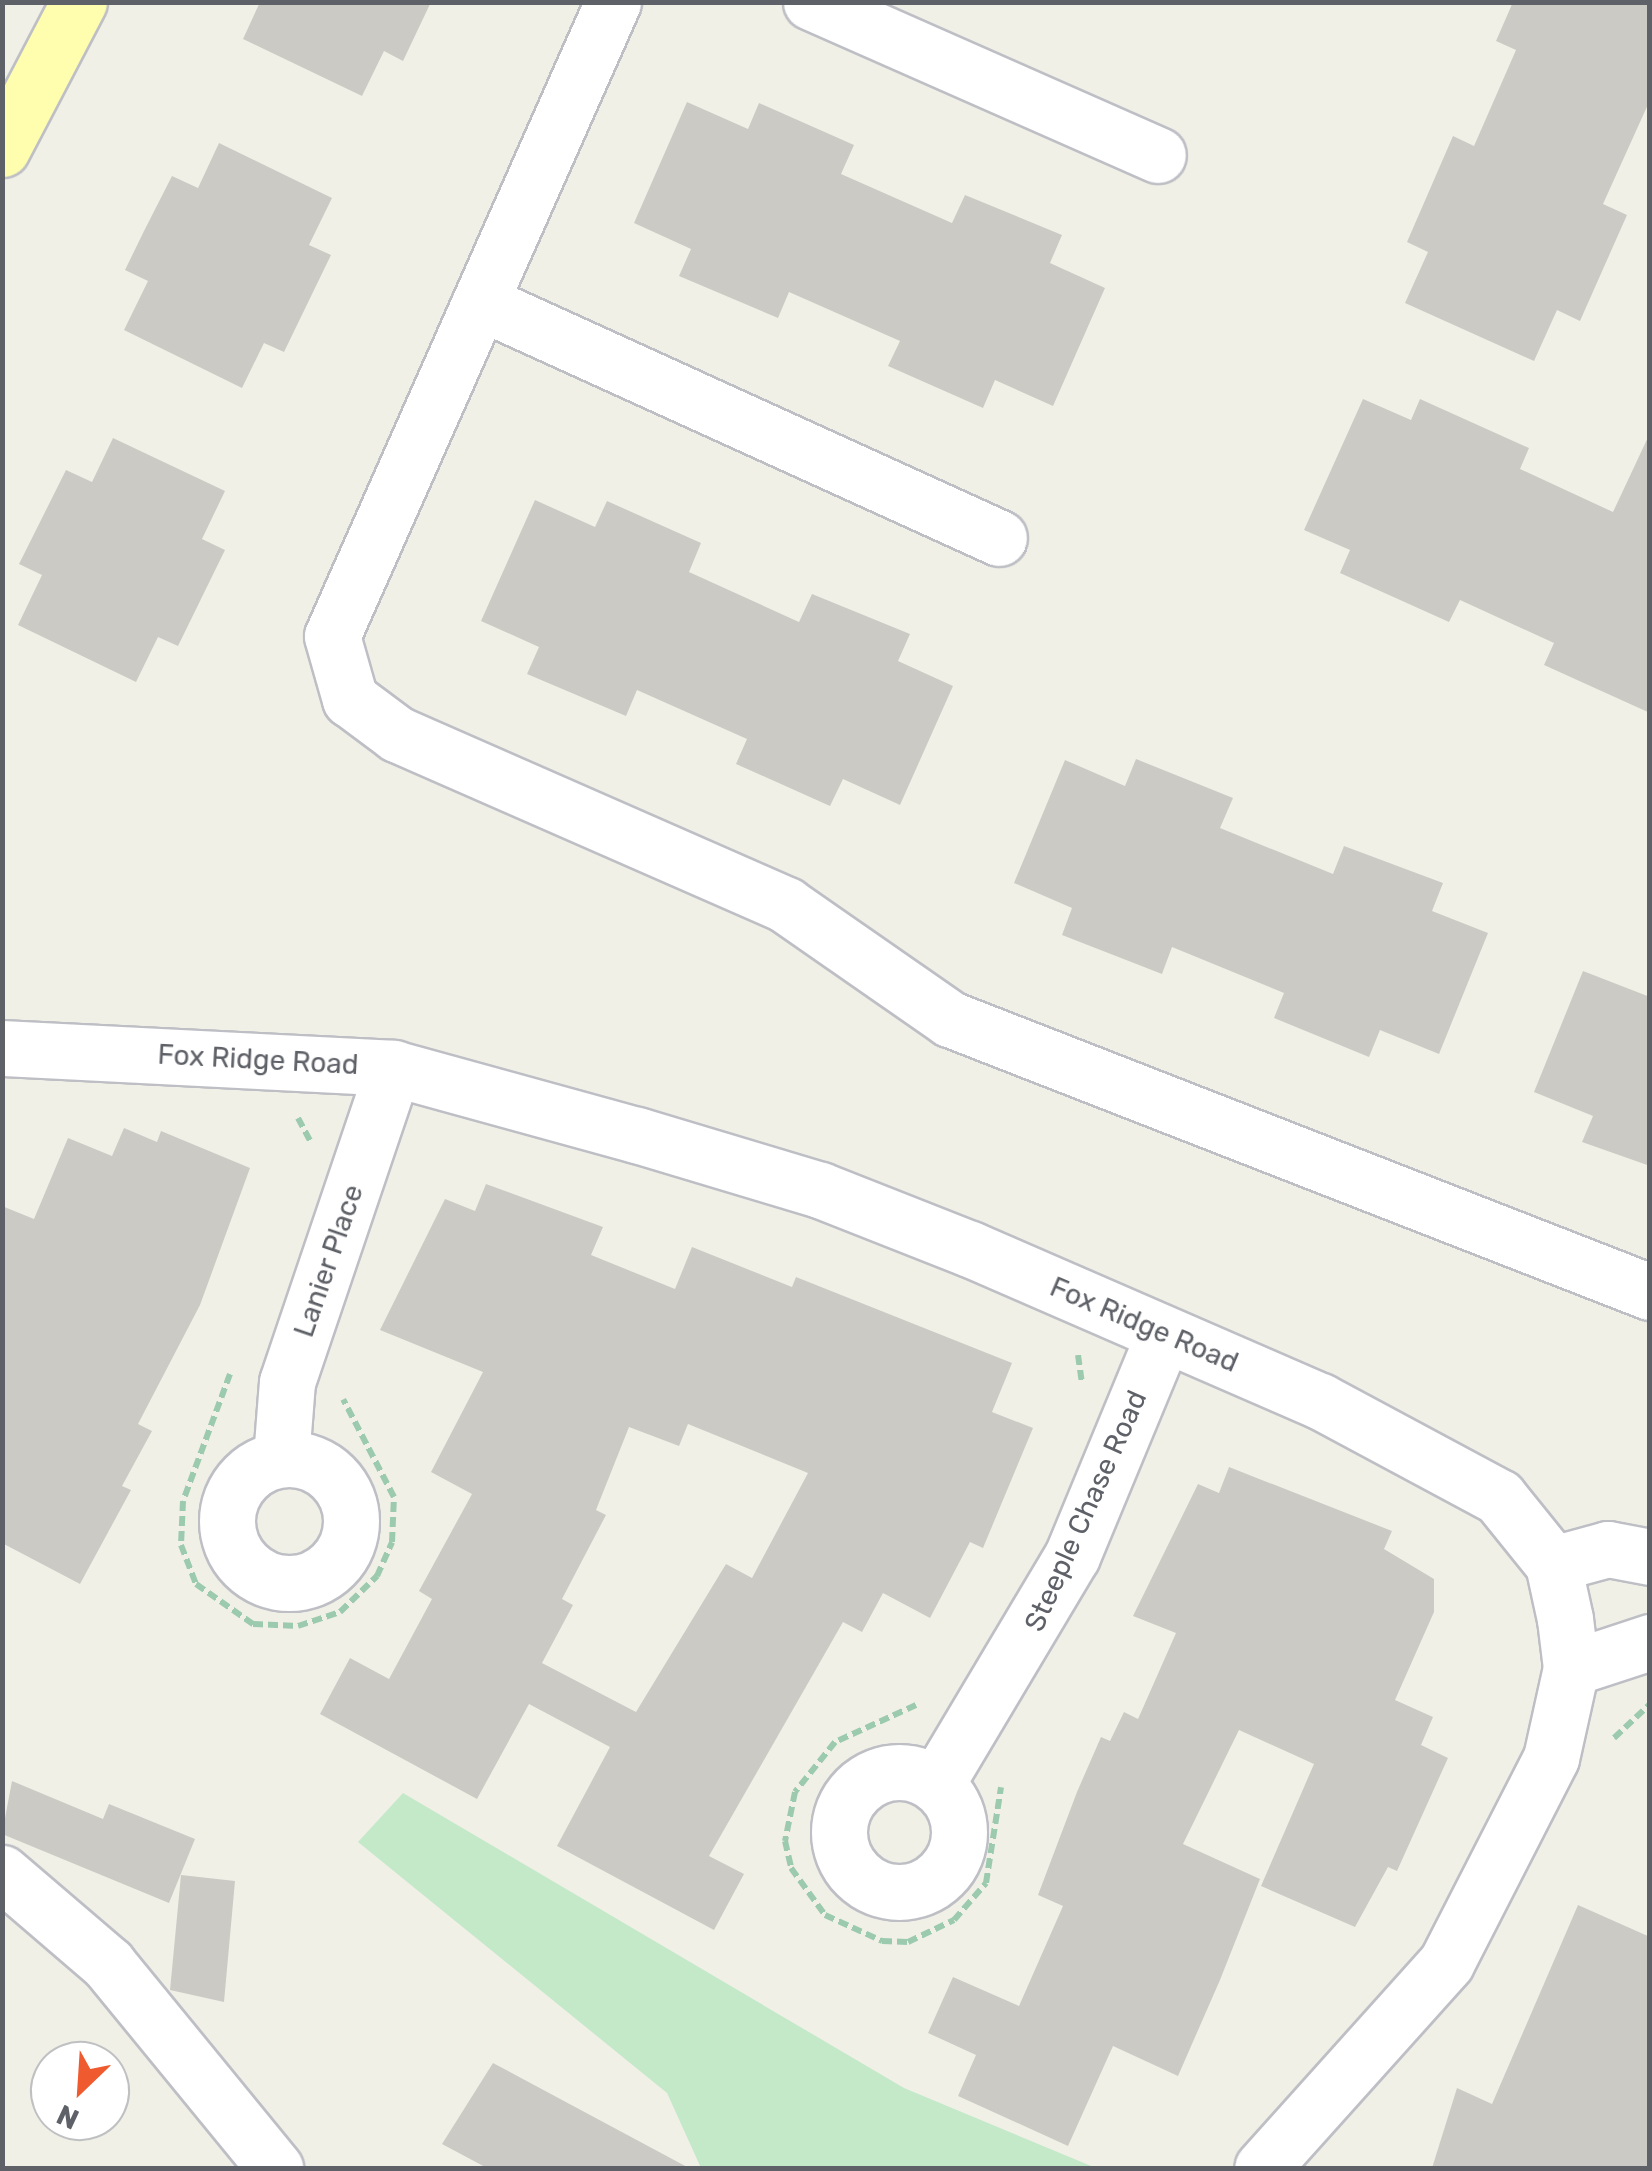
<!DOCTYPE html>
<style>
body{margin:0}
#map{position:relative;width:1652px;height:2171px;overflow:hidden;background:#f1f0e7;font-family:Rubik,sans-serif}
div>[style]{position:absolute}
.green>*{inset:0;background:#c3e9c9}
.building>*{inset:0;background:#cccac4}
.path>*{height:6px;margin-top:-3px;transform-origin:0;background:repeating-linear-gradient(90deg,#9ccaaf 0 10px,transparent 0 15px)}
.roads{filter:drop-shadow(2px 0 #bebfc5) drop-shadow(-2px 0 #bebfc5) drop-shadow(0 2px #bebfc5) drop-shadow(0 -2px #bebfc5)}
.minor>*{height:55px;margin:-27.5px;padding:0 27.5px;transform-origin:27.5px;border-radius:27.5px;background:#fff}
.minor>.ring{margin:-27.5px;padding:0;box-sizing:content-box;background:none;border:55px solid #fff;border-radius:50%}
.major>*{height:55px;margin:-27.5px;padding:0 27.5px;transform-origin:27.5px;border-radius:27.5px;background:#fffeae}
span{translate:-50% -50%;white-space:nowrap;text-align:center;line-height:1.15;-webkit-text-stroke:10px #fff;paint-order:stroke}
.street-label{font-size:28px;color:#5e6167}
.frame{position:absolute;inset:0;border:5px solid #5e6167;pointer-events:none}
.north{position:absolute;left:30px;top:2041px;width:100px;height:100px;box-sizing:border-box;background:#fff;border:2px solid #bfc0c2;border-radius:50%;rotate:205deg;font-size:28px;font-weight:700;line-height:40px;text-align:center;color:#5e6167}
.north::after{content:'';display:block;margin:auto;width:35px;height:45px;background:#ef5a2f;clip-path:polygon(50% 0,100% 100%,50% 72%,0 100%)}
</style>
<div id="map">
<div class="green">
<i style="clip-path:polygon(403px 1793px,904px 2088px,1096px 2168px,701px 2168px,667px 2093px,358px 1842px)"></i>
</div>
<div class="building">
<i style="clip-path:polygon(260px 2px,431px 2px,403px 61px,384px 51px,362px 96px,243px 39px)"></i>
<i style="clip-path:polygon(1513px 2px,1650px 2px,1650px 100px,1603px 204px,1627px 215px,1580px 321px,1557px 310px,1534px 361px,1405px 303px,1428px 252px,1407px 242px,1453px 136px,1474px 146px,1516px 50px,1496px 41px)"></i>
<i style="clip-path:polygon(687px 102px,748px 129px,759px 103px,854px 145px,841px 174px,952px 223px,965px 195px,1062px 235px,1050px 263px,1105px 288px,1053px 406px,995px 380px,983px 408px,888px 366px,900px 341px,789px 292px,778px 318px,679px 276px,691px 249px,634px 223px)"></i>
<i style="clip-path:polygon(219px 143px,332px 198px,309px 245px,331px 255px,284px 352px,264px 343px,242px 388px,124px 330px,148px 281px,125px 270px,144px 231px,172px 176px,198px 188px)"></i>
<i style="clip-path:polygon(1363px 399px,1411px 420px,1420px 399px,1529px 448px,1520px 469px,1613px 512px,1650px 433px,1650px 713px,1544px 665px,1554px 643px,1460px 600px,1449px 622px,1340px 573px,1350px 550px,1304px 530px)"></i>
<i style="clip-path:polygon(113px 438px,225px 491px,202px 539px,225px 550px,178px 646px,158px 637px,136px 682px,18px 625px,42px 575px,19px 564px,66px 470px,92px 482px)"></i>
<i style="clip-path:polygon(535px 500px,595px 527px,607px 501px,701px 543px,689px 572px,799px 622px,812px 594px,910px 634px,898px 661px,953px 686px,900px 805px,843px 779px,830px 806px,736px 764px,747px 739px,637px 690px,626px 716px,527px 674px,539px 647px,481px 621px)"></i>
<i style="clip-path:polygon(1136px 759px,1233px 798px,1220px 828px,1333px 874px,1344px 846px,1443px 883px,1432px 911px,1488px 933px,1439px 1054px,1380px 1030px,1369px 1057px,1274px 1018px,1284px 993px,1172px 947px,1162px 974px,1062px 935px,1072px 908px,1014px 883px,1065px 760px,1125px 786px)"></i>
<i style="clip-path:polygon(1583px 971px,1650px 997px,1650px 1166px,1582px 1142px,1593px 1116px,1534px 1092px)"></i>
<i style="clip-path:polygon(124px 1128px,157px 1142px,161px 1131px,250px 1168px,200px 1305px,138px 1424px,152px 1431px,122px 1486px,131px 1490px,80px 1584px,2px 1543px,2px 1206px,34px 1219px,68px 1138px,112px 1156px)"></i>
<i style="clip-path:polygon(evenodd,486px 1184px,603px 1227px,591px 1255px,675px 1289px,692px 1247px,792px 1287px,796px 1277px,1012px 1363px,992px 1412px,1033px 1428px,983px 1548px,970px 1542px,930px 1618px,883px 1593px,862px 1632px,843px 1622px,709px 1856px,744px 1874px,714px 1930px,557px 1846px,610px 1747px,529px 1704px,477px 1799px,320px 1714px,350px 1658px,389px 1679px,432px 1599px,419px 1591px,472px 1494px,431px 1472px,483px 1372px,380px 1330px,445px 1199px,475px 1211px,486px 1184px,688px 1424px,808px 1473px,752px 1578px,726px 1564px,636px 1712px,542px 1663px,573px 1605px,562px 1599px,606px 1515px,596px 1510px,629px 1427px,679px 1446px,688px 1424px)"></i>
<i style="clip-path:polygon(1229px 1467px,1392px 1531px,1384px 1549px,1434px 1579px,1434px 1612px,1395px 1700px,1433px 1717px,1421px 1745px,1448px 1758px,1397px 1871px,1388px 1867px,1355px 1927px,1261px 1886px,1314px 1764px,1239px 1730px,1183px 1844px,1260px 1879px,1220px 1980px,1178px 2076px,1113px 2046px,1068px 2146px,958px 2096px,976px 2055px,928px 2033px,953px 1977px,1019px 2006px,1063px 1906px,1038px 1895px,1077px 1792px,1101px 1737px,1110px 1741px,1124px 1712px,1138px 1719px,1176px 1633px,1133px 1616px,1198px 1484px,1219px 1493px)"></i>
<i style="clip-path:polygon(12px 1781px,103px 1819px,109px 1804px,195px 1839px,169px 1903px,2px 1834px)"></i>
<i style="clip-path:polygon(181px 1875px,235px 1881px,224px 2002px,170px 1990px)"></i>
<i style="clip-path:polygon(1578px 1905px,1650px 1937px,1650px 2168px,1432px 2168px,1457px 2088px,1492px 2104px)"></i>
<i style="clip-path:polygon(493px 2063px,689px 2168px,487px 2168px,442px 2144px)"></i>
</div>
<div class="path">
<i style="left:298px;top:1118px;width:27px;rotate:62deg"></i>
<i style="left:1078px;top:1355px;width:27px;rotate:82deg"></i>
<i style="left:230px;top:1374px;width:135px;rotate:110.3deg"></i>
<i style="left:183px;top:1501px;width:44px;rotate:92.6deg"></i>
<i style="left:181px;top:1545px;width:42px;rotate:69deg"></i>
<i style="left:196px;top:1584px;width:70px;rotate:35.1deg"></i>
<i style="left:253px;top:1624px;width:45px;rotate:2.5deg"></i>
<i style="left:298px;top:1626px;width:44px;rotate:-18.4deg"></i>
<i style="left:340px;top:1612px;width:52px;rotate:-44.2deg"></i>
<i style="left:377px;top:1576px;width:37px;rotate:-66deg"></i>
<i style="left:392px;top:1542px;width:45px;rotate:-87.5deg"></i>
<i style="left:394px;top:1497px;width:110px;rotate:-117.5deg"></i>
<i style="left:916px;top:1705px;width:89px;rotate:155.4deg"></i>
<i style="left:835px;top:1742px;width:64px;rotate:128.7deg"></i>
<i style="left:795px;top:1792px;width:50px;rotate:101.5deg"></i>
<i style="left:785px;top:1841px;width:28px;rotate:77deg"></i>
<i style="left:791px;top:1868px;width:58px;rotate:54.1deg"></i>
<i style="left:825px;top:1915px;width:63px;rotate:24.5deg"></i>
<i style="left:882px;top:1941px;width:26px;rotate:2deg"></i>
<i style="left:908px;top:1942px;width:51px;rotate:-25.6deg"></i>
<i style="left:954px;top:1920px;width:49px;rotate:-49.1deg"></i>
<i style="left:986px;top:1883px;width:97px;rotate:-81.1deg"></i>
<i style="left:1614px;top:1738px;width:50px;rotate:-43.4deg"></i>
</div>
<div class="roads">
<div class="minor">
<i style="left:613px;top:2px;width:693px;rotate:113.9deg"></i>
<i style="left:332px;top:636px;width:66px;rotate:74.1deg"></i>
<i style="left:350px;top:699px;width:59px;rotate:36.7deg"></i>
<i style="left:397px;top:734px;width:425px;rotate:23.7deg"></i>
<i style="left:786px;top:905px;width:200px;rotate:34.8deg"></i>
<i style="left:950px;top:1019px;width:751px;rotate:21.31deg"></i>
<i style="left:811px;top:2px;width:379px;rotate:23.8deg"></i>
<i style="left:480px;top:302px;width:570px;rotate:24.45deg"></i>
<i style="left:2px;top:1048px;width:392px;rotate:2.9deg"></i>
<i style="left:393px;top:1068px;width:253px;rotate:15.4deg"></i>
<i style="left:637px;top:1135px;width:191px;rotate:16.7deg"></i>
<i style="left:820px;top:1190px;width:161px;rotate:21.5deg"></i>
<i style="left:970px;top:1249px;width:382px;rotate:23.5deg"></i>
<i style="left:1320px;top:1401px;width:203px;rotate:28.2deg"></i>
<i style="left:1499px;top:1497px;width:86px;rotate:51.1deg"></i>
<i style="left:1553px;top:1564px;width:56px;rotate:77.7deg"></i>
<i style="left:1565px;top:1619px;width:49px;rotate:83deg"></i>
<i style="left:1571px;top:1668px;width:92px;rotate:102.5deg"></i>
<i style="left:1551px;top:1758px;width:230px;rotate:117.1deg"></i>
<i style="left:1446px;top:1963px;width:275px;rotate:131.9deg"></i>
<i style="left:281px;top:1458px;width:76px;rotate:-85.5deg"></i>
<i style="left:287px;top:1382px;width:331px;rotate:-71.3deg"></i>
<i class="ring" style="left:227px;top:1459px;width:69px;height:69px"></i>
<i style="left:1553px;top:1564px;width:57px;rotate:-15.3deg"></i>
<i style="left:1608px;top:1549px;width:43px;rotate:10.8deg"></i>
<i style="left:1571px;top:1668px;width:83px;rotate:-18.2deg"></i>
<i class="ring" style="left:839px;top:1772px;width:65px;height:65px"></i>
<i style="left:936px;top:1784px;width:265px;rotate:-59.2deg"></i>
<i style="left:1072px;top:1556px;width:240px;rotate:-67.5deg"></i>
<i style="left:2px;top:1873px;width:140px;rotate:40.6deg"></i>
<i style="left:108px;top:1964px;width:264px;rotate:50.7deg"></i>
</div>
<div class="major">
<i style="left:2px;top:149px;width:166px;rotate:-62.4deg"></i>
</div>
</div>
<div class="street-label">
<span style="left:258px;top:1060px;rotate:3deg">Fox Ridge Road</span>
<span style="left:329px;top:1261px;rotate:-71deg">Lanier Place</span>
<span style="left:1144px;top:1325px;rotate:23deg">Fox Ridge Road</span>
<span style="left:1086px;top:1511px;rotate:-66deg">Steeple Chase Road</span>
</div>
<div class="frame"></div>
<div class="north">N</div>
</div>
